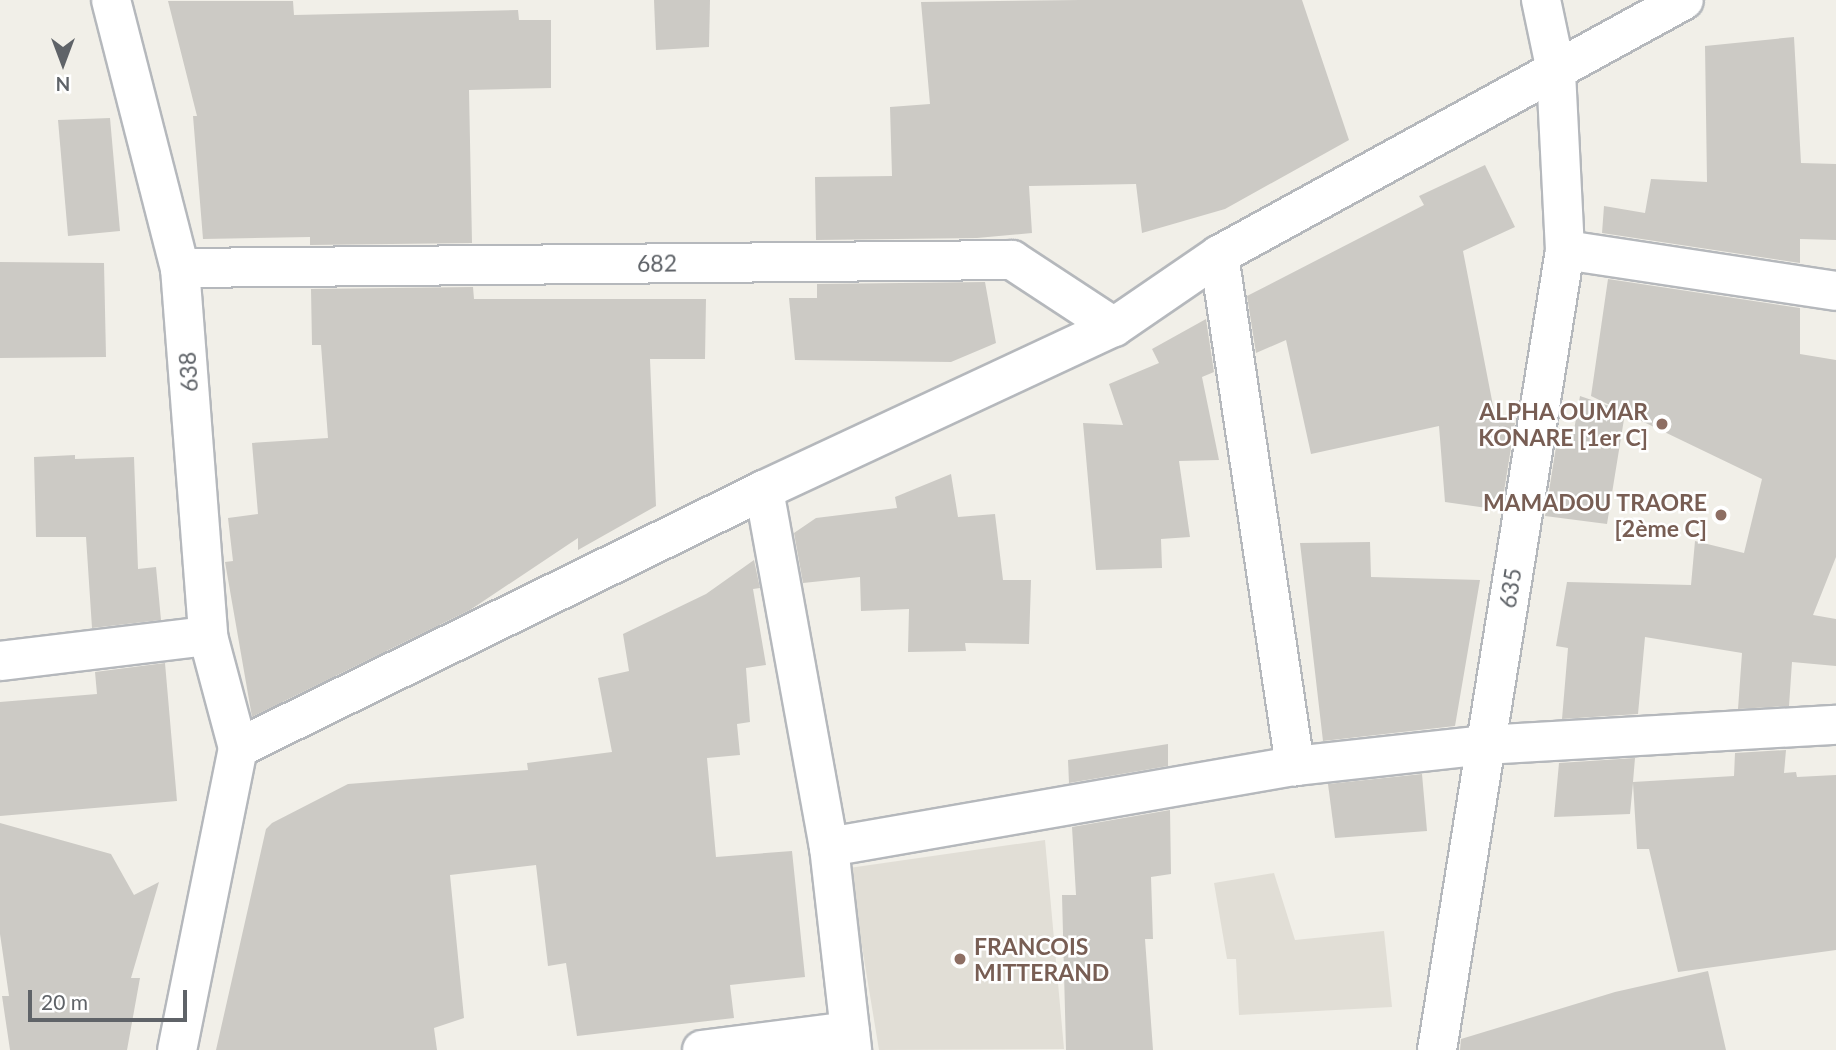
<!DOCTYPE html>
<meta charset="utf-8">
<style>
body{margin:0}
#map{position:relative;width:1836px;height:1050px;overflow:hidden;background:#f1efe8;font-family:Lato,sans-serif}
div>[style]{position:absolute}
.education>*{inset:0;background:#e1ded6}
.building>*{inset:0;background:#cccac5}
.roads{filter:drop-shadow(2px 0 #b5b8bc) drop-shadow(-2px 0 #b5b8bc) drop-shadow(0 2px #b5b8bc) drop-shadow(0 -2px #b5b8bc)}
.street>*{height:38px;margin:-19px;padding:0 19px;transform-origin:19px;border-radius:19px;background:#fff}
.dots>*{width:19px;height:19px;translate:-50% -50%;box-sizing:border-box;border:4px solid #fff;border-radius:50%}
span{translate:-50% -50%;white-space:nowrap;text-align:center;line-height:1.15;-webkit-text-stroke:5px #fff;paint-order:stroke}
.street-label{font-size:23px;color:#5f6368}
.education-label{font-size:23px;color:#785e54;font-weight:700}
.right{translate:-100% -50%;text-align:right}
.left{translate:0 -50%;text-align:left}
.north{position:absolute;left:28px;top:28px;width:70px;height:70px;-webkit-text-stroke:5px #fff;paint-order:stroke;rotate:180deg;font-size:19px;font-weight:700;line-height:28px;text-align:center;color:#5f6368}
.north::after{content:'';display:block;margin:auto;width:24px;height:32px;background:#5f6368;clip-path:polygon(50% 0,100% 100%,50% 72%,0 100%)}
.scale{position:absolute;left:28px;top:990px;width:159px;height:32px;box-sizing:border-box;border:4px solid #5f6368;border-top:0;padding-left:9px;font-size:21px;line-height:24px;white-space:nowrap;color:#5f6368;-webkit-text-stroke:5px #fff;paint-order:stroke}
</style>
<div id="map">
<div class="education">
<i style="clip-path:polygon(1045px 840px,1064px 1049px,879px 1050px,849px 868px)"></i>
<i style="clip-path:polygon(1274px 873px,1295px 940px,1384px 931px,1392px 1007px,1239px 1015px,1236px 959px,1227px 959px,1214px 883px)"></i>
</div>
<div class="building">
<i style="clip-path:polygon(654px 0,710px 0,709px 47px,656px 50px)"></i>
<i style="clip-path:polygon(1080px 0,1302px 0,1349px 140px,1225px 209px,1142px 233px,1136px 184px,1029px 186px,1032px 233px,977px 238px,816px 240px,815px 177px,892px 176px,890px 107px,930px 104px,921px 2px)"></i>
<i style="clip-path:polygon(168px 1px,293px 1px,294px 15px,518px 10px,519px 20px,551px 20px,551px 88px,469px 90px,472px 243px,310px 245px,310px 237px,203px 239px,193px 116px,197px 116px)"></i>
<i style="clip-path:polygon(1794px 37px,1801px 163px,1836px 164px,1836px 240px,1800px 239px,1800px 263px,1602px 233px,1604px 206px,1645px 213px,1651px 179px,1707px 182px,1705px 46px)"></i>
<i style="clip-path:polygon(110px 118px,120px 231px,68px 236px,58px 120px)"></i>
<i style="clip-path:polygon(1485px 165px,1515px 227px,1463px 251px,1496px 421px,1515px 423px,1501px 510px,1445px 502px,1439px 426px,1311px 454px,1286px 340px,1256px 353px,1247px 296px,1424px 205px,1419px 196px)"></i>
<i style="clip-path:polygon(0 262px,104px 263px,106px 357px,0 358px)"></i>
<i style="clip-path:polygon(1608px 279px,1800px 308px,1800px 354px,1836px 360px,1836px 557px,1813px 615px,1836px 619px,1836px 666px,1792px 662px,1789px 706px,1738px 709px,1742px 653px,1645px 637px,1638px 714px,1562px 719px,1568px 648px,1556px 646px,1567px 582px,1691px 585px,1695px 541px,1744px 553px,1762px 479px,1625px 413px,1607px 524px,1545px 516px,1559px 428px,1574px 430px,1580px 396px,1618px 409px,1591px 396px)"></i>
<i style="clip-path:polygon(985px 282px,996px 343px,951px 362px,795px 360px,789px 298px,817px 298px,817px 284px)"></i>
<i style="clip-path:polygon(473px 287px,474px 299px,706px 299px,705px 359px,650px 359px,656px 506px,578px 550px,578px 538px,470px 610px,252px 717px,225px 562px,233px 561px,228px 518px,258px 514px,252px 443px,328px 438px,321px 345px,312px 345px,311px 289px)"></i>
<i style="clip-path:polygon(1206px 319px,1214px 372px,1202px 377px,1219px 460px,1179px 461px,1190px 537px,1161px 539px,1162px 568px,1096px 570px,1083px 423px,1123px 425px,1109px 384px,1159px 363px,1152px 349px)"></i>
<i style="clip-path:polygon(75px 455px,75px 459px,134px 457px,138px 569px,156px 567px,161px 620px,92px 628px,86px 537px,36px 537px,34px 457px)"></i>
<i style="clip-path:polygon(951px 474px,958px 517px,995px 514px,1003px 580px,1031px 580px,1029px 644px,965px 643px,966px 651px,908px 652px,909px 609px,861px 611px,860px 577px,803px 583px,794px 533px,816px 518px,897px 508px,895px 497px)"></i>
<i style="clip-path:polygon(1370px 542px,1371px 577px,1480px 580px,1455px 726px,1323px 741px,1300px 543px)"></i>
<i style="clip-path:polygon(754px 560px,760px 588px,753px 589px,766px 665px,746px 668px,750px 722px,737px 724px,740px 755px,707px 758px,716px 857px,792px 851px,805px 977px,730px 985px,734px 1018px,577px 1036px,566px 963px,548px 966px,536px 865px,450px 875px,464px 1018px,434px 1028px,437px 1050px,216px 1050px,266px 829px,272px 823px,348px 784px,528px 770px,527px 763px,612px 752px,598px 678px,629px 671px,623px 634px,706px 594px)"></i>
<i style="clip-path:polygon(165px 663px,177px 801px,0 816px,0 702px,97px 694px,95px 672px)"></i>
<i style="clip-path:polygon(1168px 744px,1168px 766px,1069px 783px,1068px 760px)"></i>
<i style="clip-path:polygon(1786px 750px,1784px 773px,1796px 772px,1797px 777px,1836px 775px,1836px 950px,1678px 972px,1649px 849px,1637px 849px,1633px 783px,1630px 814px,1554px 817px,1559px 763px,1635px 758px,1633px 782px,1734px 776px,1735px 753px)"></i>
<i style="clip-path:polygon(1422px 774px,1427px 831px,1335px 838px,1328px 784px)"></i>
<i style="clip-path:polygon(1170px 810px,1171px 874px,1151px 877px,1153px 939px,1145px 939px,1153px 1050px,1066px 1050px,1062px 895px,1076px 895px,1072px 827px)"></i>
<i style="clip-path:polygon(0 823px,111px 854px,134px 895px,159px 882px,131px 978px,140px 978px,127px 1050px,10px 1050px,2px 996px,9px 996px,0 934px)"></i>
<i style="clip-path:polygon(1708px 971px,1726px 1050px,1460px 1050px,1461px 1039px,1615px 992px)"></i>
</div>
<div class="roads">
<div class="street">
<i style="left:111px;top:0;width:277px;rotate:75.6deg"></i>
<i style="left:180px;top:268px;width:369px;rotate:85.6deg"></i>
<i style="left:208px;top:636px;width:116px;rotate:75deg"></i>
<i style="left:238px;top:748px;width:308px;rotate:101.4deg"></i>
<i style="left:1565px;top:250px;width:274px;rotate:8.6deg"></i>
<i style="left:1219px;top:255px;width:517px;rotate:81.54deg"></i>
<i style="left:180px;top:268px;width:832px;rotate:-0.55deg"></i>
<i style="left:1012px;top:260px;width:122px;rotate:33.3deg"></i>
<i style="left:764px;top:490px;width:363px;rotate:79.7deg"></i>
<i style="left:829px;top:847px;width:204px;rotate:83.5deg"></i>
<i style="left:0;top:661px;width:209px;rotate:-6.9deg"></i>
<i style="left:238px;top:748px;width:586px;rotate:-26.13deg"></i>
<i style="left:764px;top:490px;width:386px;rotate:-25deg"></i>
<i style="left:1114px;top:327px;width:127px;rotate:-34.4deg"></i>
<i style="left:1219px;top:255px;width:530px;rotate:-28.74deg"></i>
<i style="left:829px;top:847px;width:473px;rotate:-9.9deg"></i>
<i style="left:1295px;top:766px;width:190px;rotate:-6.3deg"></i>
<i style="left:1484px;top:745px;width:353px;rotate:-3.3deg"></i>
<i style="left:702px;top:1050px;width:149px;rotate:-7.3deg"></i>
<i style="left:1437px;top:1050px;width:810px;rotate:-80.91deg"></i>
<i style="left:1565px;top:250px;width:179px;rotate:-92.9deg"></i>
<i style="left:1556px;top:71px;width:73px;rotate:-101.9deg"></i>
</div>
</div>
<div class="dots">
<i style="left:1662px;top:424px;background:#8d6e63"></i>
<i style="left:1721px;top:515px;background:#8d6e63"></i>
<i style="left:960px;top:959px;background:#8d6e63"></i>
</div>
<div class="street-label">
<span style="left:657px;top:263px;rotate:-1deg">682</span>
<span style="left:188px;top:372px;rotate:-94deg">638</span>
<span style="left:1510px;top:588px;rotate:-81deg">635</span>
</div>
<div class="education-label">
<span class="right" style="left:1648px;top:424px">ALPHA OUMAR<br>KONARE [1er C]</span>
<span class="right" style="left:1707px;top:515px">MAMADOU TRAORE<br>[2ème C]</span>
<span class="left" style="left:974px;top:959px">FRANCOIS<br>MITTERAND</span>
</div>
<div class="north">N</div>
<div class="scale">20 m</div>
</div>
